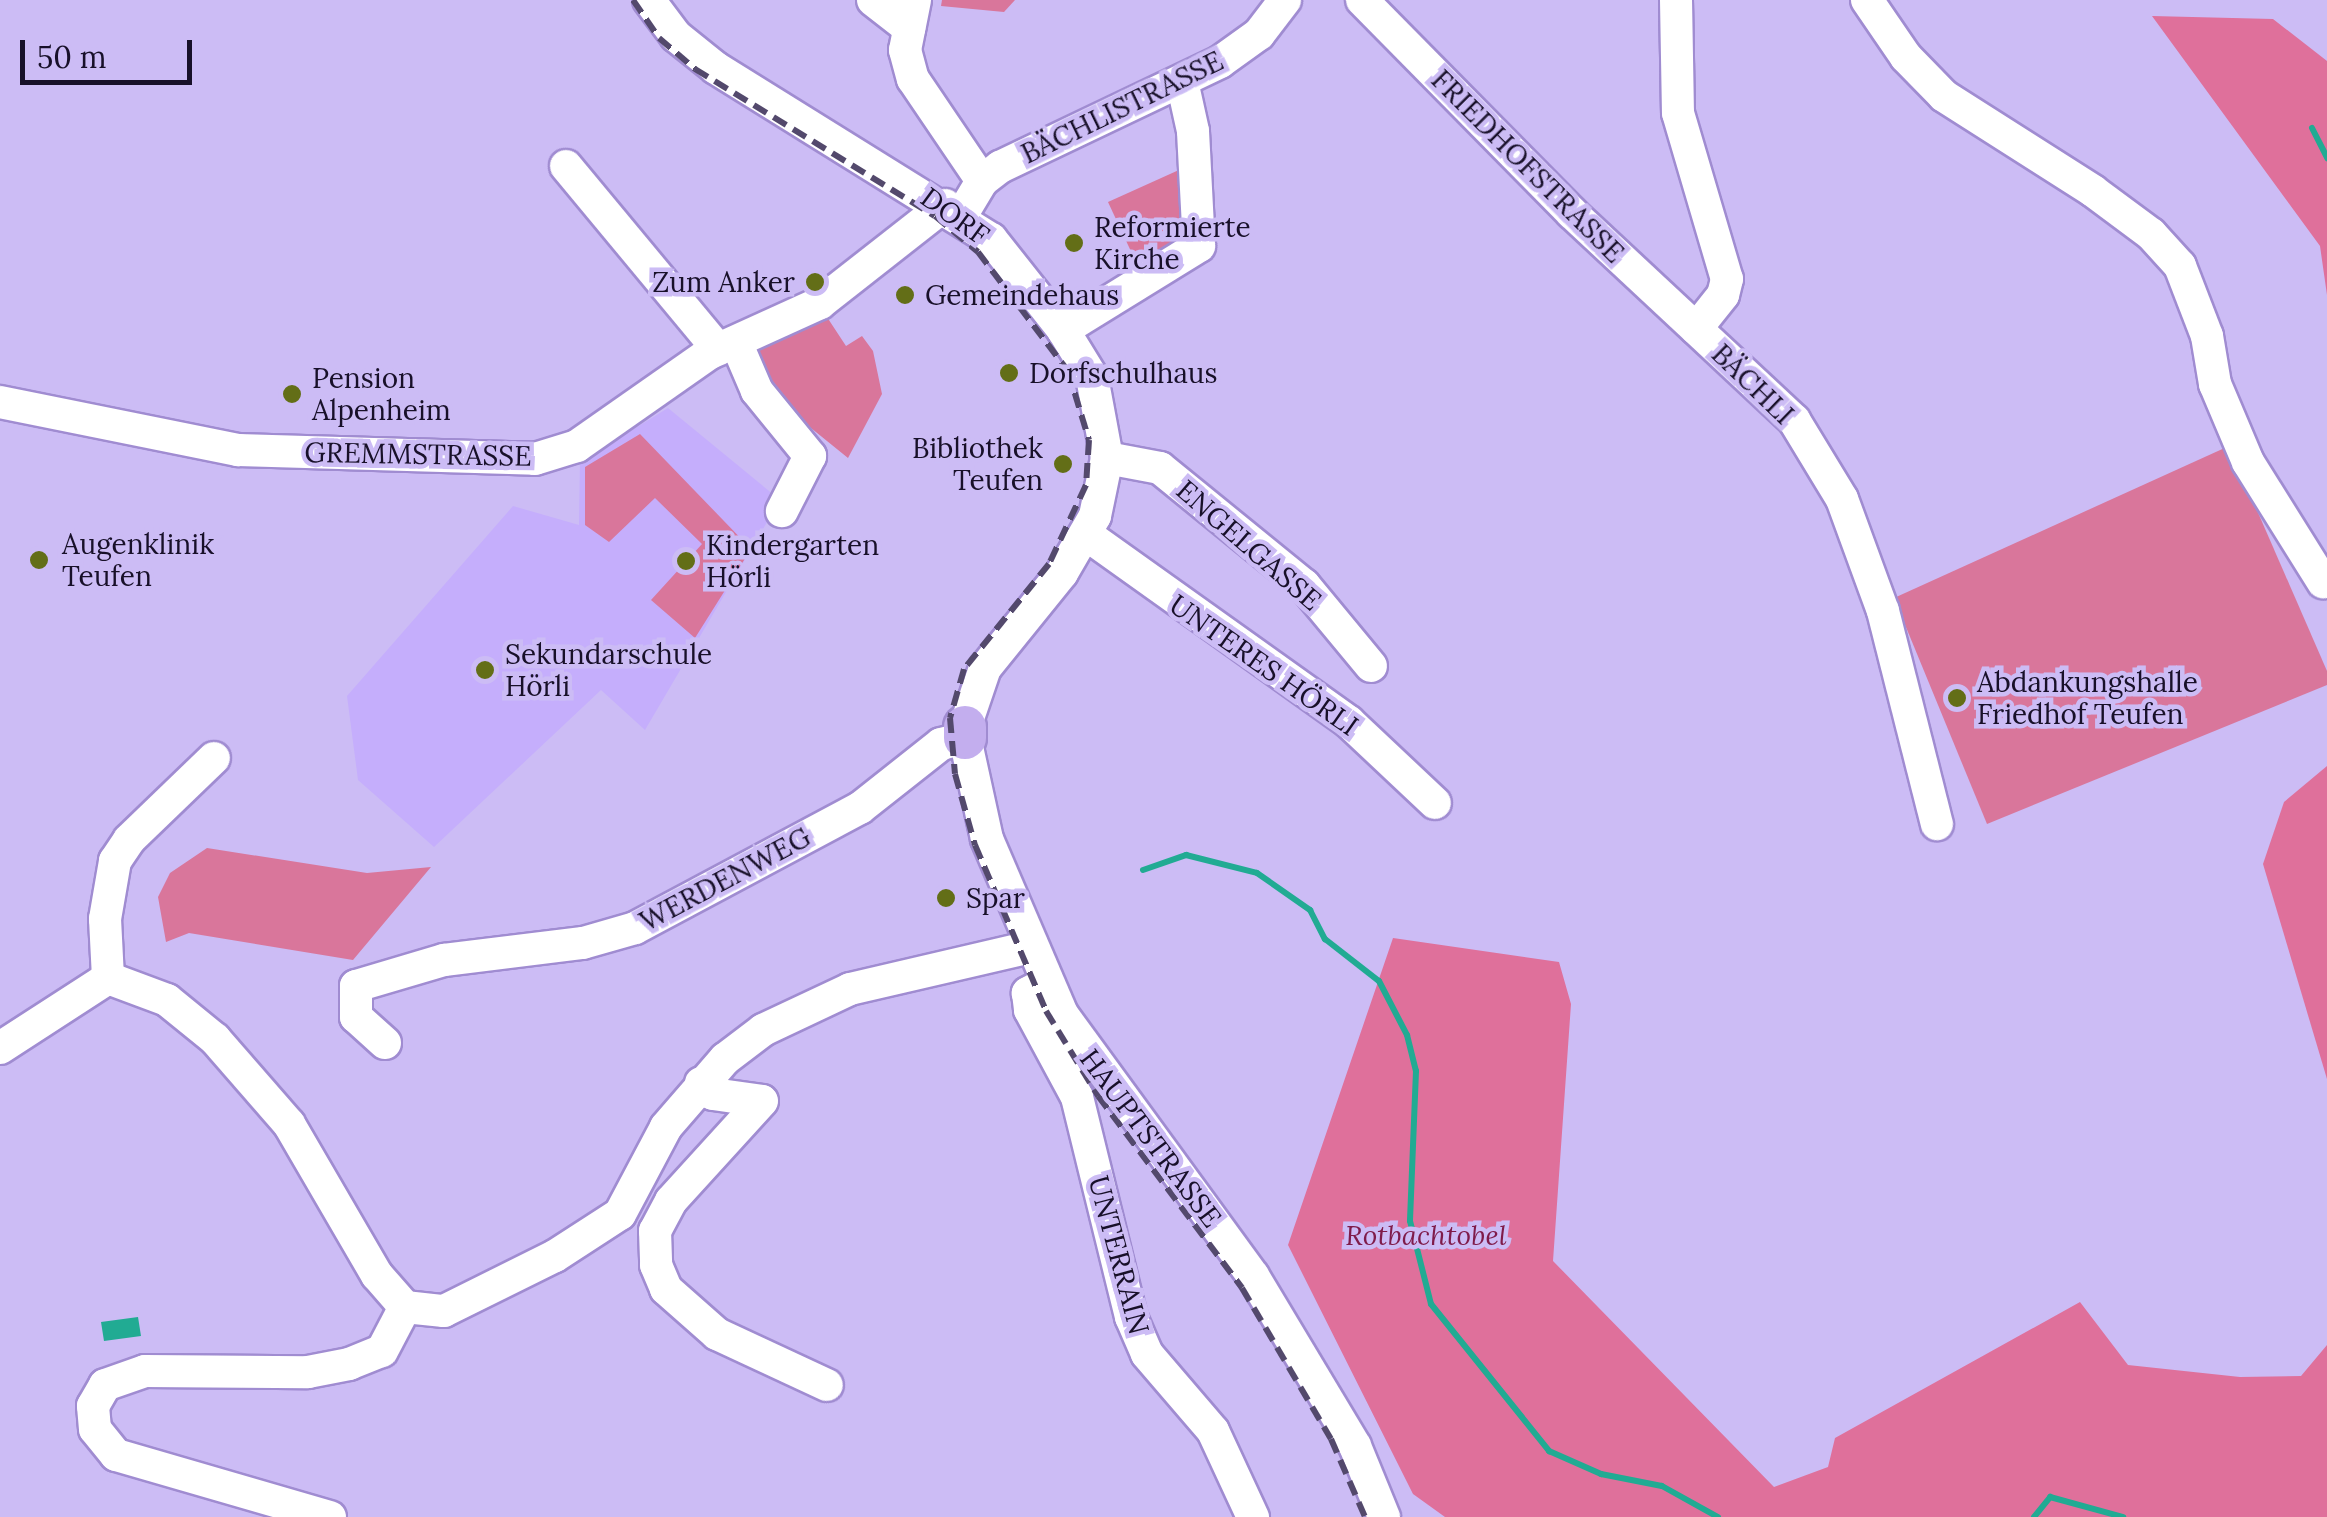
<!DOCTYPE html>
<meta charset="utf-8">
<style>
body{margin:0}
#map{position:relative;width:2327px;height:1517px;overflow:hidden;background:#ccbcf5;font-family:Lora,serif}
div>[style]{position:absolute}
.built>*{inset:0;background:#c5aefc}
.green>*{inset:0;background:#d9769b}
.forest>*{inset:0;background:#df709b}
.water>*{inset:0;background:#21ab93}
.stream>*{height:6px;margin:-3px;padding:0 3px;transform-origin:3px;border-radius:3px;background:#21ab93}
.roads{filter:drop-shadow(2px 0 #a08cd1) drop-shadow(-2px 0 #a08cd1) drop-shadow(0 2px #a08cd1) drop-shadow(0 -2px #a08cd1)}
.minor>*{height:32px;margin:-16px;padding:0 16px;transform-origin:16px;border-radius:16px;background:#fff}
.major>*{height:42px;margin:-21px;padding:0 21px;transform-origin:21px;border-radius:21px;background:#c3aeee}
.rail>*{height:6px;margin-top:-3px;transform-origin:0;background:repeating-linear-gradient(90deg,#53496c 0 15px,transparent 0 23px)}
.dots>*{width:28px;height:28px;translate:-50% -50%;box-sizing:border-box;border:5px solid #ccbcf5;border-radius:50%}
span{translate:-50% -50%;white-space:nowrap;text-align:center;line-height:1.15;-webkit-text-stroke:9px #ccbcf5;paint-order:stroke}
.street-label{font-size:28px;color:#181029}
.poi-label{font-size:28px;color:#181029}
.left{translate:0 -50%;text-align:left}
.right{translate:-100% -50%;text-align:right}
.park-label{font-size:28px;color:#7f1b4a;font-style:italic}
.scale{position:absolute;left:20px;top:40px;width:172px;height:45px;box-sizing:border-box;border:5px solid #181029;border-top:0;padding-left:12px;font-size:30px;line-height:35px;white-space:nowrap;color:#181029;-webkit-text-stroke:8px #ccbcf5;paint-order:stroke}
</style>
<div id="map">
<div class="built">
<i style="clip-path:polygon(668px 408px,780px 500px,645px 730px,601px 690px,434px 847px,358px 780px,347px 696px,513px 506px,579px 525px,580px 462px)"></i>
</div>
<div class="green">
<i style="clip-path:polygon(942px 0,1015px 0,1004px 12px,941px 6px)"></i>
<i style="clip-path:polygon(1190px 165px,1193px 243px,1142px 275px,1108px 202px)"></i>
<i style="clip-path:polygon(823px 311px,846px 346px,862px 336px,873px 351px,882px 394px,848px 458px,764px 390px,757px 365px,760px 343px)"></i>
<i style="clip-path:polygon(640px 434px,751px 549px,695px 638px,651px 600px,702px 544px,655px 498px,609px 542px,585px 525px,585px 467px)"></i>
<i style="clip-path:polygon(2229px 446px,2327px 671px,2327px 685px,1987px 824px,1894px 598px)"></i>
<i style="clip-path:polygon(207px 848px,367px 873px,431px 867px,353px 960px,189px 933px,166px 942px,158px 897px,170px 873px)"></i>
</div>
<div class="forest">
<i style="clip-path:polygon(2152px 16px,2273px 19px,2327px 61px,2327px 295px,2320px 246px)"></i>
<i style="clip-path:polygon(2327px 766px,2327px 1079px,2263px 864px,2284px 802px)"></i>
<i style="clip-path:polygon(1393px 938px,1559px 962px,1571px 1004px,1553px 1261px,1774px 1487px,1828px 1467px,1835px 1438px,2080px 1302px,2128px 1365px,2240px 1377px,2301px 1376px,2327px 1345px,2327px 1517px,1445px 1517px,1413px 1494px,1288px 1245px)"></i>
</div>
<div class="water">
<i style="clip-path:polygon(138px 1317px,141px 1336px,104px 1341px,101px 1322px)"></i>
</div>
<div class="stream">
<i style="left:2312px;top:128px;width:34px;rotate:63deg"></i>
<i style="left:1143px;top:870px;width:46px;rotate:-19.2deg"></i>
<i style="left:1186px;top:855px;width:73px;rotate:14.2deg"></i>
<i style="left:1257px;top:873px;width:65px;rotate:34.9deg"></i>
<i style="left:1310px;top:910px;width:33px;rotate:63deg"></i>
<i style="left:1325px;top:939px;width:68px;rotate:37.9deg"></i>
<i style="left:1379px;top:981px;width:61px;rotate:62.6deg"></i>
<i style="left:1407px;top:1035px;width:37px;rotate:76deg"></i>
<i style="left:1416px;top:1071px;width:150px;rotate:92.3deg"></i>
<i style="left:1410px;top:1221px;width:86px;rotate:75.8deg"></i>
<i style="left:1431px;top:1304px;width:189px;rotate:51.2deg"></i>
<i style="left:1549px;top:1451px;width:57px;rotate:23.9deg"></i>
<i style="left:1601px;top:1474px;width:62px;rotate:11.1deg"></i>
<i style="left:1662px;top:1486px;width:64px;rotate:29deg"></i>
<i style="left:2034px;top:1517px;width:26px;rotate:-51deg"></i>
<i style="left:2050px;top:1497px;width:76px;rotate:15.3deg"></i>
</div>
<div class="roads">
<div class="minor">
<i style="left:649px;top:0;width:45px;rotate:53.1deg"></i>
<i style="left:676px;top:36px;width:51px;rotate:38.7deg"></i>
<i style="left:716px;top:68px;width:324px;rotate:31.9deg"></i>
<i style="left:991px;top:239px;width:116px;rotate:51.6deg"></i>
<i style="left:1063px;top:330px;width:55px;rotate:58.3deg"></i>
<i style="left:1092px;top:377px;width:82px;rotate:79.5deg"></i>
<i style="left:1107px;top:458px;width:59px;rotate:101.7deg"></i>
<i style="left:1095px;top:516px;width:66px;rotate:120.1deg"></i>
<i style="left:1062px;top:573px;width:122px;rotate:129deg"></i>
<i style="left:985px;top:668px;width:62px;rotate:108.7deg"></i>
<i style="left:873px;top:0;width:46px;rotate:37.9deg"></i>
<i style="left:915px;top:0;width:51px;rotate:101.3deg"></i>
<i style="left:905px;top:50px;width:30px;rotate:75deg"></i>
<i style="left:913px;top:79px;width:123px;rotate:55.9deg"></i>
<i style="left:1362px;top:0;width:299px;rotate:45.4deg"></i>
<i style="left:1572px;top:213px;width:304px;rotate:43deg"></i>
<i style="left:1794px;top:420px;width:92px;rotate:58.7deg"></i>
<i style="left:1842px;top:499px;width:119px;rotate:69.9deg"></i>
<i style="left:1883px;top:611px;width:220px;rotate:75.8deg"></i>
<i style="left:1676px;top:0;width:113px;rotate:89deg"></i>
<i style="left:1678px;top:113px;width:173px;rotate:73.6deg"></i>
<i style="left:1727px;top:279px;width:16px;rotate:104deg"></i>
<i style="left:1723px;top:295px;width:43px;rotate:128.5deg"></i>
<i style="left:1867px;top:0;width:69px;rotate:55.6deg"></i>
<i style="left:1906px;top:57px;width:54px;rotate:45.7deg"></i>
<i style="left:1944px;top:96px;width:177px;rotate:32.5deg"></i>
<i style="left:2093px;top:191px;width:72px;rotate:36.6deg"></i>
<i style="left:2151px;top:234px;width:43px;rotate:47.8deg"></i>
<i style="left:2180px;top:266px;width:75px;rotate:68.9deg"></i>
<i style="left:2207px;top:336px;width:49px;rotate:80.5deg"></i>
<i style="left:2215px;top:384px;width:85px;rotate:67.1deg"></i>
<i style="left:2248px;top:462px;width:142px;rotate:58deg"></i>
<i style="left:566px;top:166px;width:238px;rotate:50.3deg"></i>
<i style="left:961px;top:216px;width:41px;rotate:-59deg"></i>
<i style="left:982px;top:181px;width:23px;rotate:-38deg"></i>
<i style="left:1000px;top:167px;width:244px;rotate:-25.5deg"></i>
<i style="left:1220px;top:62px;width:48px;rotate:-35.7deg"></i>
<i style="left:1259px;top:34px;width:43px;rotate:-52.6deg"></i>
<i style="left:1063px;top:330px;width:160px;rotate:-31.7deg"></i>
<i style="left:1199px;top:246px;width:115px;rotate:-93deg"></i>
<i style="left:1193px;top:131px;width:51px;rotate:-102.4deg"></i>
<i style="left:736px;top:342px;width:53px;rotate:66.8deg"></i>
<i style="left:757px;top:391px;width:84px;rotate:50.8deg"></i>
<i style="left:810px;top:456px;width:62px;rotate:117deg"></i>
<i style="left:0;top:402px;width:243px;rotate:11.4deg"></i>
<i style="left:238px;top:450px;width:297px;rotate:1.7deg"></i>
<i style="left:535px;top:459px;width:44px;rotate:-17.2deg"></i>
<i style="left:577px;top:446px;width:162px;rotate:-35deg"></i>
<i style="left:710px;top:353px;width:121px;rotate:-24.4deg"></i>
<i style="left:820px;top:303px;width:159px;rotate:-38.1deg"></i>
<i style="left:1107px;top:458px;width:54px;rotate:10.7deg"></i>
<i style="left:1160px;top:468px;width:186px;rotate:39.1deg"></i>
<i style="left:1304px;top:585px;width:105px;rotate:50.4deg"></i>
<i style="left:1087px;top:535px;width:322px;rotate:35.5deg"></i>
<i style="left:1349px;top:722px;width:118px;rotate:43.3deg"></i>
<i style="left:108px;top:978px;width:59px;rotate:-92.9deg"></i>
<i style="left:105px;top:919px;width:59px;rotate:-80.2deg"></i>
<i style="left:115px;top:861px;width:25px;rotate:-56deg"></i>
<i style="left:129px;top:840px;width:118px;rotate:-44deg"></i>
<i style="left:1046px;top:983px;width:21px;rotate:151deg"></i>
<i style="left:1028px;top:993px;width:17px;rotate:83deg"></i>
<i style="left:1030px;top:1010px;width:99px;rotate:61.6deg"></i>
<i style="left:1077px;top:1097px;width:227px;rotate:76.2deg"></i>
<i style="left:1131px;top:1317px;width:40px;rotate:66.6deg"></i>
<i style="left:1147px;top:1354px;width:101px;rotate:49.4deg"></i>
<i style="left:1213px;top:1431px;width:95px;rotate:65.1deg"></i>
<i style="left:385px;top:1043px;width:39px;rotate:-138deg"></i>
<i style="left:356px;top:1017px;width:31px;rotate:-90deg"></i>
<i style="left:356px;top:986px;width:92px;rotate:-16.5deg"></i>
<i style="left:444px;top:960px;width:140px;rotate:-7deg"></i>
<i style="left:583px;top:943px;width:54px;rotate:-16.1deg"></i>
<i style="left:635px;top:928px;width:255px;rotate:-28.1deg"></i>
<i style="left:860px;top:808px;width:103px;rotate:-38.3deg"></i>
<i style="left:941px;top:744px;width:25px;rotate:-14deg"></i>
<i style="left:965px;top:738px;width:103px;rotate:77.7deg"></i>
<i style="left:987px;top:839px;width:190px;rotate:66.8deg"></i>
<i style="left:1062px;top:1014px;width:324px;rotate:53.9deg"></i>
<i style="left:1253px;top:1276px;width:198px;rotate:59deg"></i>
<i style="left:1355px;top:1446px;width:77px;rotate:67.8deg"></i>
<i style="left:0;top:1048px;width:129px;rotate:-32.9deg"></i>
<i style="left:108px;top:978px;width:63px;rotate:20.4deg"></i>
<i style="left:167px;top:1000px;width:62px;rotate:39.1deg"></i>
<i style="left:215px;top:1039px;width:113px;rotate:49deg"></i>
<i style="left:289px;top:1124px;width:175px;rotate:59.8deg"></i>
<i style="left:377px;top:1275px;width:43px;rotate:48.8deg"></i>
<i style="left:405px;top:1307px;width:39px;rotate:6deg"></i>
<i style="left:444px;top:1311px;width:124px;rotate:-26.4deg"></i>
<i style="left:555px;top:1256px;width:77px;rotate:-32.9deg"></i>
<i style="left:620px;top:1214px;width:98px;rotate:-62.1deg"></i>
<i style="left:666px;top:1127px;width:90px;rotate:-49.1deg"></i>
<i style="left:725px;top:1059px;width:48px;rotate:-37.3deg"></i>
<i style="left:763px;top:1030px;width:96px;rotate:-25.2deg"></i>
<i style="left:850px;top:989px;width:186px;rotate:-13.1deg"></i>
<i style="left:701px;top:1083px;width:16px;rotate:43deg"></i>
<i style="left:713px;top:1094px;width:49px;rotate:8.1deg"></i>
<i style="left:762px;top:1101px;width:135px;rotate:132.3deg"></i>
<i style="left:671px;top:1201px;width:34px;rotate:118deg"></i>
<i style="left:655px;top:1231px;width:34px;rotate:88deg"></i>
<i style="left:656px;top:1265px;width:26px;rotate:67deg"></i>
<i style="left:666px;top:1289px;width:68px;rotate:41.4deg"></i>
<i style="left:717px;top:1334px;width:121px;rotate:24.9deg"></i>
<i style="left:330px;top:1517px;width:223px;rotate:-163.8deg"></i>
<i style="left:116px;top:1455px;width:33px;rotate:-129deg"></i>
<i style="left:95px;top:1429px;width:23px;rotate:-95deg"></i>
<i style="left:93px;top:1406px;width:24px;rotate:-60deg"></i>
<i style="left:105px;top:1385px;width:42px;rotate:-19.3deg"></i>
<i style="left:145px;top:1371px;width:163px;rotate:0.4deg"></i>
<i style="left:308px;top:1372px;width:42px;rotate:-11deg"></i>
<i style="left:349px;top:1364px;width:35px;rotate:-22deg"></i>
<i style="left:382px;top:1351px;width:50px;rotate:-62.4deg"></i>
</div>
<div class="major">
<i style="left:965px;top:727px;width:11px;rotate:90deg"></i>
</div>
</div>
<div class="rail">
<i style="left:633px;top:0;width:46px;rotate:55.6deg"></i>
<i style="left:659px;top:38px;width:48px;rotate:40.7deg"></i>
<i style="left:695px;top:69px;width:281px;rotate:31.5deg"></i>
<i style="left:935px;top:216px;width:56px;rotate:39.9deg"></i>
<i style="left:978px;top:252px;width:149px;rotate:52.9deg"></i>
<i style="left:1068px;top:371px;width:72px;rotate:73.1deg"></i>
<i style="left:1089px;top:440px;width:45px;rotate:93.8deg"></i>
<i style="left:1086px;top:485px;width:87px;rotate:115.1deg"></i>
<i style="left:1049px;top:564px;width:135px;rotate:129deg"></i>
<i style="left:964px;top:669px;width:51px;rotate:105.9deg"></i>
<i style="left:950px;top:718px;width:56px;rotate:84.9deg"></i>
<i style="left:955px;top:774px;width:74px;rotate:74.3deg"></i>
<i style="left:975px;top:845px;width:181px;rotate:66.8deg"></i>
<i style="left:1046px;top:1011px;width:100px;rotate:58.5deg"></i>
<i style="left:1098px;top:1096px;width:240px;rotate:53.1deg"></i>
<i style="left:1242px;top:1288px;width:175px;rotate:59.5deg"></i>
<i style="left:1331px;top:1439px;width:85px;rotate:66.4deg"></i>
</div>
<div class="dots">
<i style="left:1074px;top:243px;background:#636e17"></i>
<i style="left:815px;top:282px;background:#636e17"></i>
<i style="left:905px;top:295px;background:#636e17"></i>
<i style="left:1009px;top:373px;background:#636e17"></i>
<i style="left:292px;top:394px;background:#636e17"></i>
<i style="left:1063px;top:464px;background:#636e17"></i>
<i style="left:39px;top:560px;background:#636e17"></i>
<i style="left:686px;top:561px;background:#636e17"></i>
<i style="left:485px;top:670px;background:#636e17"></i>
<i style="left:1957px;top:698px;background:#636e17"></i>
<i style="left:946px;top:898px;background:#636e17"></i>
</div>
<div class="street-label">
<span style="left:1122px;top:107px;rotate:-26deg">BÄCHLISTRASSE</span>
<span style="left:1528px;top:166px;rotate:45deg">FRIEDHOFSTRASSE</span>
<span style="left:955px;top:216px;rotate:36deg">DORF</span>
<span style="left:1753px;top:384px;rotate:44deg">BÄCHLI</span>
<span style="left:418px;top:454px;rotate:1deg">GREMMSTRASSE</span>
<span style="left:1249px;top:545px;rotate:41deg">ENGELGASSE</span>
<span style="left:1264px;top:665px;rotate:35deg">UNTERES HÖRLI</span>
<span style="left:725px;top:879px;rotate:-28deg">WERDENWEG</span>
<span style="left:1151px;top:1138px;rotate:53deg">HAUPTSTRASSE</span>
<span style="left:1119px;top:1255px;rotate:75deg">UNTERRAIN</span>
</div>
<div class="poi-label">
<span class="left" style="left:1094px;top:243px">Reformierte<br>Kirche</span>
<span class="right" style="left:795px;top:282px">Zum Anker</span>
<span class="left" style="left:925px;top:295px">Gemeindehaus</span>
<span class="left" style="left:1029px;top:373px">Dorfschulhaus</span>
<span class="left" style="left:312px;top:394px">Pension<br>Alpenheim</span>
<span class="right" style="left:1043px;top:464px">Bibliothek<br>Teufen</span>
<span class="left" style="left:62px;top:560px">Augenklinik<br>Teufen</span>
<span class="left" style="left:706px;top:561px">Kindergarten<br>Hörli</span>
<span class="left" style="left:505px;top:670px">Sekundarschule<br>Hörli</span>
<span class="left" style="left:1977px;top:698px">Abdankungshalle<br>Friedhof Teufen</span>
<span class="left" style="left:966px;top:898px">Spar</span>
</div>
<div class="park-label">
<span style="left:1426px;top:1235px">Rotbachtobel</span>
</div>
<div class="scale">50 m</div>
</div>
